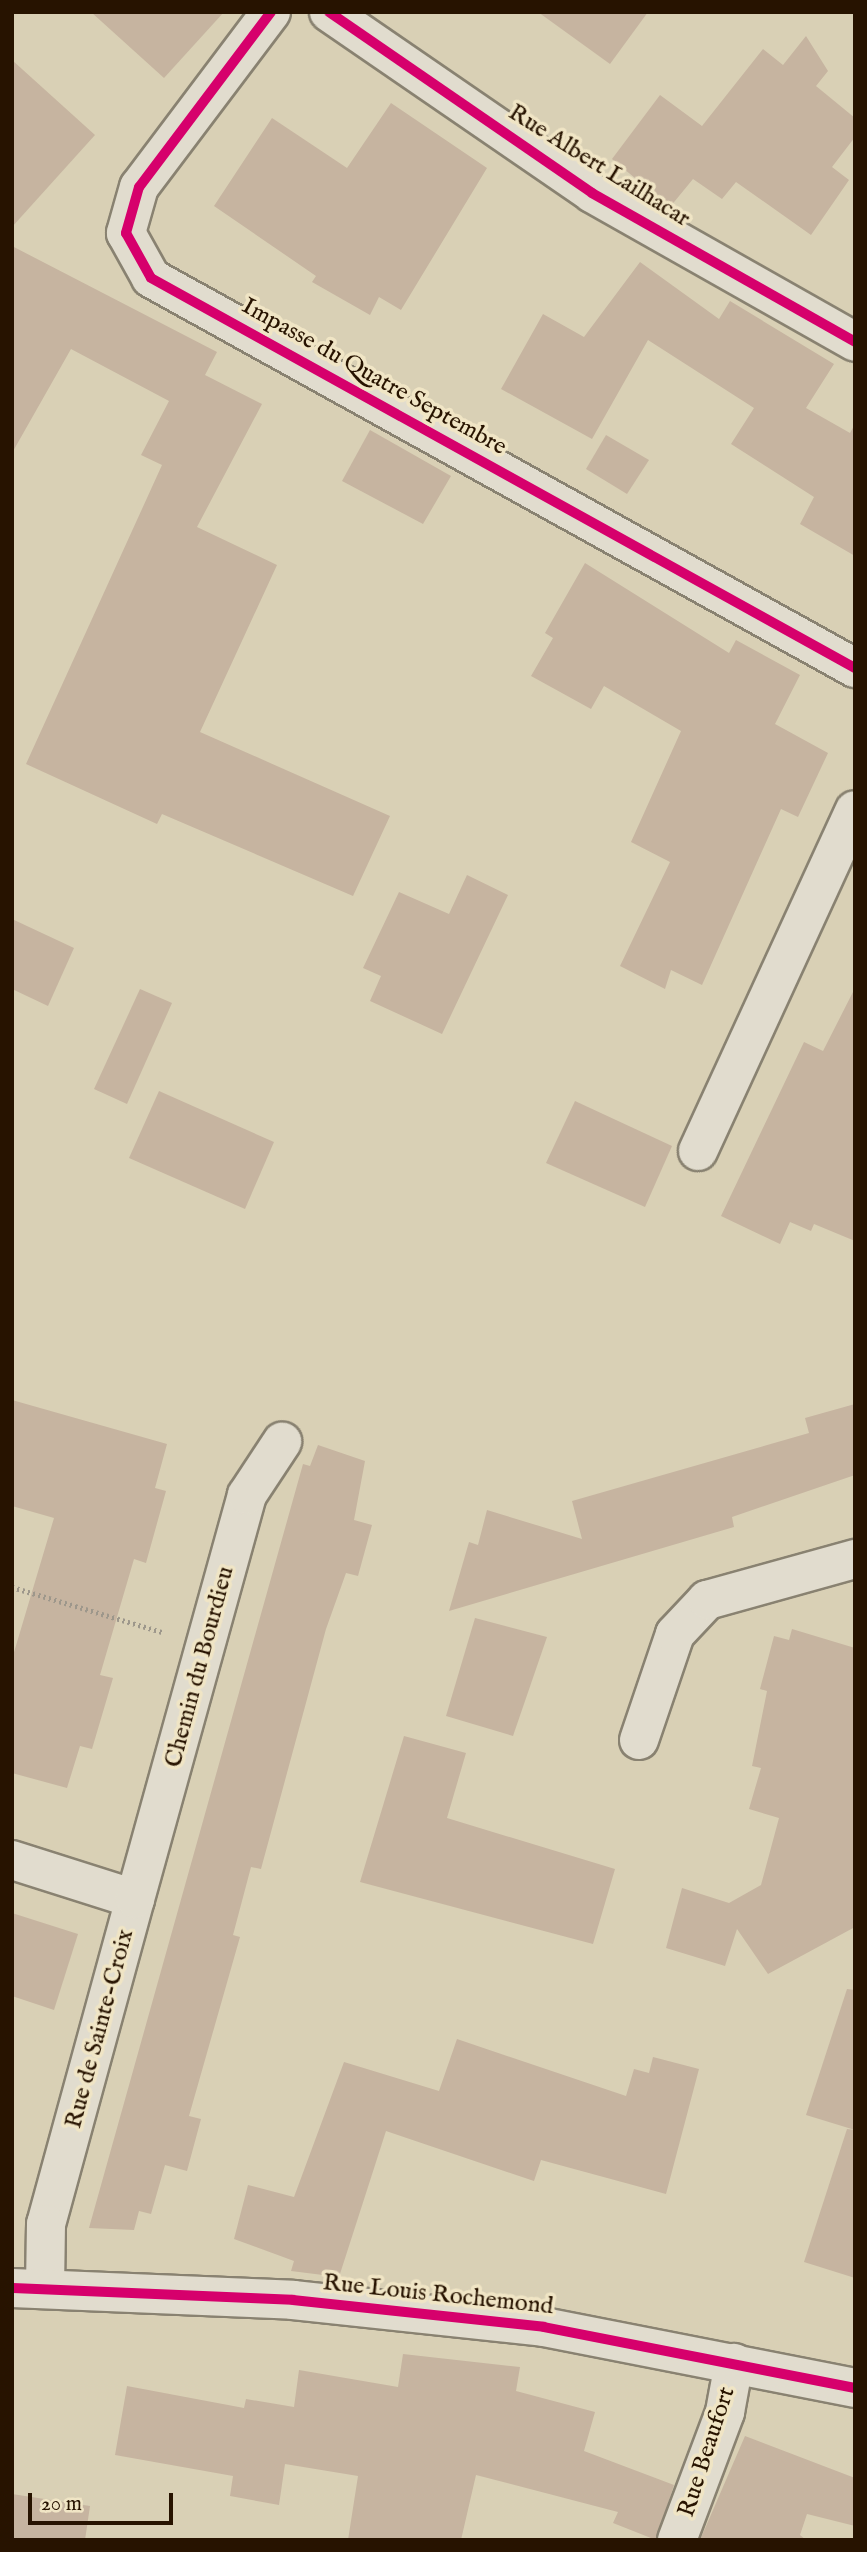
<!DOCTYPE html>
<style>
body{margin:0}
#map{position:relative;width:867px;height:2552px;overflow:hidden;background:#d9d0b5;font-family:"IM FELL English",serif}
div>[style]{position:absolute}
.building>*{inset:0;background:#c6b4a0}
.path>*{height:4.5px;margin-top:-2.25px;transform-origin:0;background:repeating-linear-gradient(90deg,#9d978b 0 2px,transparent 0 5.5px)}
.roads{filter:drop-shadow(2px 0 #898271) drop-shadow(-2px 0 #898271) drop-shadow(0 2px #898271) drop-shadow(0 -2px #898271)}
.minor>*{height:38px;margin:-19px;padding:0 19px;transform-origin:19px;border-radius:19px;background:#e1dcce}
.cycleway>*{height:10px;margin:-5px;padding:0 5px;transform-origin:5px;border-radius:5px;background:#d6006c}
span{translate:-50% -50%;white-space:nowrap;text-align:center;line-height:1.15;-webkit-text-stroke:7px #f0e5c5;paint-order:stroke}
.street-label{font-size:24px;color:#271300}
.frame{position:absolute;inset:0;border:14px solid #271300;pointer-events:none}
.scale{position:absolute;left:28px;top:2493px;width:145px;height:32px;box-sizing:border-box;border:4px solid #271300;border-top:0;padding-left:9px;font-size:21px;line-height:24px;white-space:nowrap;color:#271300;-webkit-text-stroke:5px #f0e5c5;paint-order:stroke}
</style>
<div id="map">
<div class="building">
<i style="clip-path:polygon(91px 12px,224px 12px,164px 78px)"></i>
<i style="clip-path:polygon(538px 12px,648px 12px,610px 64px)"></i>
<i style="clip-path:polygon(806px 36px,828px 71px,816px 86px,855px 118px,855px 137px,832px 167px,849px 180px,811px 235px,736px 182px,722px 199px,693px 179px,670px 207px,612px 159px,660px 95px,702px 126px,763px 49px,783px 65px)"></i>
<i style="clip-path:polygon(12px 60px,95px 135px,12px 227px)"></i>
<i style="clip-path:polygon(391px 103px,487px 168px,401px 310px,379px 297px,370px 315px,312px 282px,316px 276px,214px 206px,272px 118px,347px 168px)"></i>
<i style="clip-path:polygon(12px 246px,217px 352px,205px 375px,262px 404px,197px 527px,277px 565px,200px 732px,390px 816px,353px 896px,162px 814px,157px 824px,26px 764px,162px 465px,141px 455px,169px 401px,71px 349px,12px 453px)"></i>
<i style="clip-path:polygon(640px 262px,719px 319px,730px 301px,834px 364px,806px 408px,850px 433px,855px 424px,855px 556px,800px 524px,814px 497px,731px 444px,754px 408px,648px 340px,592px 439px,501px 389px,543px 314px,584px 337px)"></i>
<i style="clip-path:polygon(370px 430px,451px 476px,423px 524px,342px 481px)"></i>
<i style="clip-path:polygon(606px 435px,649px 460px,627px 494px,586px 469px)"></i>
<i style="clip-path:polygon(585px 563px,729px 653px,736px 640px,800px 675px,775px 724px,828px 753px,798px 817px,781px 809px,702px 985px,671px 970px,665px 989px,620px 966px,670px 862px,631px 842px,681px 731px,604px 686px,591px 709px,531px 676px,553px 638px,545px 633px)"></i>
<i style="clip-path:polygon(467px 875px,508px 895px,442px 1034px,370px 1001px,381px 976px,363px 968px,399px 892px,449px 914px)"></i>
<i style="clip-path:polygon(12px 919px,74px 948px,48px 1006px,12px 989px)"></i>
<i style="clip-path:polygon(855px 988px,855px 1241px,814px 1224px,811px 1231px,790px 1222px,780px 1244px,721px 1216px,804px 1042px,823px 1051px)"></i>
<i style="clip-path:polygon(140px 989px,172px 1003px,127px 1104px,94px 1089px)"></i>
<i style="clip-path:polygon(159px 1091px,274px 1142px,245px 1209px,129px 1158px)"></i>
<i style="clip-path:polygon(575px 1101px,672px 1146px,645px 1207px,546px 1163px)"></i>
<i style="clip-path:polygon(12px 1400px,167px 1444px,155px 1488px,166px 1491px,146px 1563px,134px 1559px,100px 1675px,113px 1678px,92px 1749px,80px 1746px,67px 1788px,12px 1773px,12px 1659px,54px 1518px,12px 1506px)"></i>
<i style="clip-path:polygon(855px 1404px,855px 1475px,732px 1517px,734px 1527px,449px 1611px,469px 1542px,478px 1545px,487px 1510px,582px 1539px,572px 1501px,809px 1433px,805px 1418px)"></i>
<i style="clip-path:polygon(318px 1445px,365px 1461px,354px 1520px,372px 1525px,358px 1576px,346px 1573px,326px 1629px,261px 1869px,251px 1867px,233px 1935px,240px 1937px,189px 2116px,201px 2119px,187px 2171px,165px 2165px,151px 2214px,139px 2211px,134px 2230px,89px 2228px,303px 1464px,310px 1466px)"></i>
<i style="clip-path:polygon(475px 1618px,547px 1637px,513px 1736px,446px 1716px)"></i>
<i style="clip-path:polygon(792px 1629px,855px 1648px,855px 1927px,768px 1974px,737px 1929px,725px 1966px,666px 1948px,682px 1888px,729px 1903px,761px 1885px,779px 1818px,749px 1809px,761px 1768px,752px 1766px,767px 1691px,760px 1689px,774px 1636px,789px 1640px)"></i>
<i style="clip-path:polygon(404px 1736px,466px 1753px,447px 1818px,615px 1869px,593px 1944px,360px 1882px)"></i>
<i style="clip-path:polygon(12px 1913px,78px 1934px,54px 2010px,12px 1996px)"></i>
<i style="clip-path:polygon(847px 1989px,855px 1990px,855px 2130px,806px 2115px)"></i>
<i style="clip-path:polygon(457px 2039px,626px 2096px,634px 2069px,649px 2073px,653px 2057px,699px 2069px,666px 2194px,541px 2160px,534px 2181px,386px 2131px,339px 2277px,291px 2271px,294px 2261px,234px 2239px,248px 2185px,294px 2197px,344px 2062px,439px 2091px)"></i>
<i style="clip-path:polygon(847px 2129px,855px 2130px,855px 2278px,804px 2262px)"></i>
<i style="clip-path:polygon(403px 2354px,520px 2367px,516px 2391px,595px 2412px,584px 2451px,674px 2485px,656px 2540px,613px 2523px,618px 2512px,476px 2475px,461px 2540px,348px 2540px,358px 2476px,285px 2464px,279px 2505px,230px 2496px,233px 2476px,115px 2455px,127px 2386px,244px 2408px,246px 2399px,294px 2407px,299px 2370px,398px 2387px)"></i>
<i style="clip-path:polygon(745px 2436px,855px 2478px,855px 2526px,807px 2514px,800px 2535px,806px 2540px,700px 2540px)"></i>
<i style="clip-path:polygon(12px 2494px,90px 2506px,85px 2540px,12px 2540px)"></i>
</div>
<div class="path">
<i style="left:12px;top:1587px;width:157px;rotate:16.7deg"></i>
</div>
<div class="roads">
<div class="minor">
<i style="left:271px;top:12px;width:219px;rotate:127deg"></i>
<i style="left:139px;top:187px;width:48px;rotate:105.8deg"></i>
<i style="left:126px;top:233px;width:51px;rotate:60.9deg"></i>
<i style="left:151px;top:278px;width:805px;rotate:28.99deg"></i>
<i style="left:329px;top:12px;width:319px;rotate:34.5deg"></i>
<i style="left:592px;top:193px;width:302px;rotate:29.5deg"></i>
<i style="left:698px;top:1151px;width:375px;rotate:-65.3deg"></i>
<i style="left:639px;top:1740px;width:112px;rotate:-71.2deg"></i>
<i style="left:675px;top:1634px;width:47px;rotate:-46.7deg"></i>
<i style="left:707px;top:1600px;width:154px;rotate:-15.5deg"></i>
<i style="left:12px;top:1860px;width:129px;rotate:17.6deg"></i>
<i style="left:135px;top:1899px;width:337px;rotate:105.3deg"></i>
<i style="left:46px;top:2224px;width:62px;rotate:90.9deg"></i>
<i style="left:135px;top:1899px;width:419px;rotate:-74.5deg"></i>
<i style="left:247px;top:1495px;width:64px;rotate:-56.6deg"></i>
<i style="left:12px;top:2288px;width:281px;rotate:2.4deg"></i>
<i style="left:293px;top:2300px;width:252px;rotate:6.1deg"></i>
<i style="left:544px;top:2327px;width:317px;rotate:11.1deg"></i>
<i style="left:677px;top:2540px;width:137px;rotate:-69.4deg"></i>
<i style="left:725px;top:2412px;width:50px;rotate:-79.6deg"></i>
</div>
</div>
<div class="cycleway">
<i style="left:271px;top:12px;width:219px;rotate:127deg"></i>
<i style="left:139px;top:187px;width:48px;rotate:105.8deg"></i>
<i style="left:126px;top:233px;width:51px;rotate:60.9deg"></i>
<i style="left:151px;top:278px;width:805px;rotate:28.99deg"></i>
<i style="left:329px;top:12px;width:319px;rotate:34.5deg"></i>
<i style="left:592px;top:193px;width:302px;rotate:29.5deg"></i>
<i style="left:12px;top:2288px;width:281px;rotate:2.4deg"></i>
<i style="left:293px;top:2300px;width:252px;rotate:6.1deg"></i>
<i style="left:544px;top:2327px;width:317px;rotate:11.1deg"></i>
</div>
<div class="street-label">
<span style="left:599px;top:166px;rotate:32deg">Rue Albert Lailhacar</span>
<span style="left:374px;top:377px;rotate:29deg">Impasse du Quatre Septembre</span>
<span style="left:200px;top:1667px;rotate:-75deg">Chemin du Bourdieu</span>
<span style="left:100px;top:2029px;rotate:-75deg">Rue de Sainte-Croix</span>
<span style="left:438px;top:2295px;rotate:6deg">Rue Louis Rochemond</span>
<span style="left:707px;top:2452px;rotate:-72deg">Rue Beaufort</span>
</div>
<div class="frame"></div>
<div class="scale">20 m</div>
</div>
